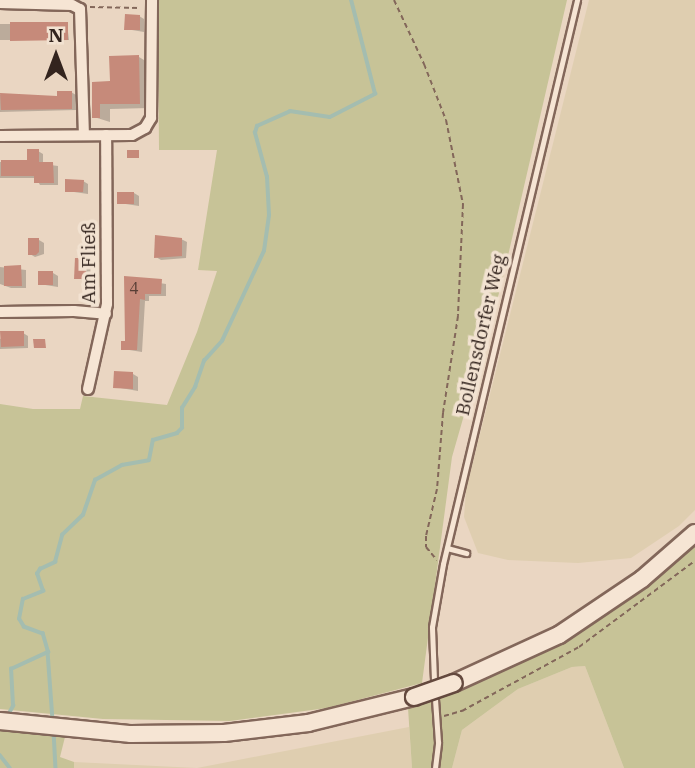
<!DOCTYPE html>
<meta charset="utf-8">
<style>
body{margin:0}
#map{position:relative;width:695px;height:768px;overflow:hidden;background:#ead6c2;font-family:"IBM Plex Serif",serif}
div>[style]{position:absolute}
.farmland>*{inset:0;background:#dfceb0}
.green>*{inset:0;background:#c7c397}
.shadow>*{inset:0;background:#0003}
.stream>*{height:3.5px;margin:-1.75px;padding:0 1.75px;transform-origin:1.75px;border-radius:1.75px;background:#a4bdb0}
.building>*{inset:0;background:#c68a7a}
.path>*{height:2px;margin-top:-1px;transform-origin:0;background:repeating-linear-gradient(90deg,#83675a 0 5px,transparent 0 8.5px)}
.roads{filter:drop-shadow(2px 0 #83675a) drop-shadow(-2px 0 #83675a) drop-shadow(0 2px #83675a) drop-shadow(0 -2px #83675a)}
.lane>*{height:5px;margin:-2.5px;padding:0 2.5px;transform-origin:2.5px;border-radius:2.5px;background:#f6e5d4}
.street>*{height:10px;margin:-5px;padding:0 5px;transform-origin:5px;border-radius:5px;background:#f6e5d4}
.secondary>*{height:16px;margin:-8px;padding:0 8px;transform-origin:8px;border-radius:8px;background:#f6e5d4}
.bridges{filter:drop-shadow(2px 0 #64493e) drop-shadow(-2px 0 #64493e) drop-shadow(0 2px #64493e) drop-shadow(0 -2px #64493e)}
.secondary-bridge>*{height:16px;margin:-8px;padding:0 8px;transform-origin:8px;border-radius:8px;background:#f6e5d4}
span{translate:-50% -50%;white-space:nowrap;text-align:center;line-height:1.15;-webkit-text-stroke:7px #f2e2d1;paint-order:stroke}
.number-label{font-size:16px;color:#583e35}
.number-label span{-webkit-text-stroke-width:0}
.street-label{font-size:19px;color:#33241e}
.north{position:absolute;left:21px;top:21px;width:70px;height:70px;-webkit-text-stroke:5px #f2e2d1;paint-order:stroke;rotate:0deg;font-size:19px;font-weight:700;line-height:28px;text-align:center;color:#33241e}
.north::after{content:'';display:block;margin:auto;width:24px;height:32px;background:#33241e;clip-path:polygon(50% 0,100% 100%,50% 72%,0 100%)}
</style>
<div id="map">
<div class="farmland">
<i style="clip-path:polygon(589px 0,695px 0,695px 510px,679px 526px,631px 558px,578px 563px,508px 560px,478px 553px,464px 517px,466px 490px)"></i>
<i style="clip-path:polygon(585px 666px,624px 768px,452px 768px,462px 730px,518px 689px,572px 667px)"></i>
<i style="clip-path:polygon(409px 727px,412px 768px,74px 768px,74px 762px,197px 768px)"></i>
</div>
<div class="green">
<i style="clip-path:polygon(158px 0,567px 0,501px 286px,452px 457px,422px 683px,327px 708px,230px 721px,103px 719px,0 709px,0 404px,33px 409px,80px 409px,83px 396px,167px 405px,197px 332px,217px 271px,198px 270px,217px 150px,159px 150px)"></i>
<i style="clip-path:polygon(695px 543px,695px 768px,624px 768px,585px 666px,572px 667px,518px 689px,462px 730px,452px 768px,412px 768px,408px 708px,474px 683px,564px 638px)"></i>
<i style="clip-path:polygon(0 730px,65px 737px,60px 757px,74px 762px,74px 768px,0 768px)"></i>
</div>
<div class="shadow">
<i style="clip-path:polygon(139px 16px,144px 19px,144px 32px,126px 29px)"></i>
<i style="clip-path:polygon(0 24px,67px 24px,69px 40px,0 40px)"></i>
<i style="clip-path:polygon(139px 57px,149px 63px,149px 108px,110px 109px,110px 122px,94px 117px,93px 84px,111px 83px)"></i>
<i style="clip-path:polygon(71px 92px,76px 95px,76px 110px,0 112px,0 95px,59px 98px)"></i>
<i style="clip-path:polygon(38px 151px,43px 154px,43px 164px,58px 166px,58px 185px,40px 185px,36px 178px,0 178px,0 162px,29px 162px)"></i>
<i style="clip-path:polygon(83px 181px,88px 184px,88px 194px,67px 191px)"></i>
<i style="clip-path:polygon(134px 193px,139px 196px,139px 206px,119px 203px)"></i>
<i style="clip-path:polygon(181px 239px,187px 242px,186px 258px,161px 260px,156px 257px)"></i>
<i style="clip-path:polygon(39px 240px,44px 243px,44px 254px,35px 257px,30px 254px)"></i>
<i style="clip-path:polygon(86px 260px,91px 263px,90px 281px,76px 278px)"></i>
<i style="clip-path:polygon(0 267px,26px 270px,26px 288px,11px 288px,0 284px)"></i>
<i style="clip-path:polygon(53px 273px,58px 276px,58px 287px,39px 284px)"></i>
<i style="clip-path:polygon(126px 278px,166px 284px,166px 296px,149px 296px,149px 301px,145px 301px,142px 352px,123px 349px,126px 342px)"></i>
<i style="clip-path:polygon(23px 333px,28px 336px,28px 348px,0 349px,0 339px)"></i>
<i style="clip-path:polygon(133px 374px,138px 377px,138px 391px,115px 387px)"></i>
</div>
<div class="stream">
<i style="left:48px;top:652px;width:68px;rotate:85.8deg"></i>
<i style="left:7px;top:717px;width:13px;rotate:-61deg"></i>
<i style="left:13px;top:706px;width:37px;rotate:-93deg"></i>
<i style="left:11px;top:669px;width:41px;rotate:-24.7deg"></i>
<i style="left:48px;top:652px;width:19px;rotate:-106deg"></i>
<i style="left:43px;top:634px;width:20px;rotate:-160deg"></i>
<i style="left:24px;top:627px;width:9px;rotate:-122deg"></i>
<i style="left:19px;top:619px;width:20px;rotate:-79deg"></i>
<i style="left:23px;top:599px;width:22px;rotate:-22deg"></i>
<i style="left:43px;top:591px;width:18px;rotate:-109deg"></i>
<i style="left:37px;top:574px;width:6px;rotate:-59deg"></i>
<i style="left:40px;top:569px;width:17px;rotate:-25deg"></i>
<i style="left:55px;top:562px;width:28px;rotate:-75deg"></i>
<i style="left:62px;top:535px;width:29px;rotate:-44deg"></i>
<i style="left:83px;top:515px;width:37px;rotate:-71deg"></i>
<i style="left:95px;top:480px;width:31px;rotate:-29deg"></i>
<i style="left:122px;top:465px;width:27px;rotate:-10deg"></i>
<i style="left:149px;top:460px;width:20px;rotate:-79deg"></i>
<i style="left:153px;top:440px;width:25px;rotate:-16deg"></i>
<i style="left:177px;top:433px;width:7px;rotate:-45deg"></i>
<i style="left:182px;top:428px;width:20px;rotate:-90deg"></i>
<i style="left:182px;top:408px;width:25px;rotate:-58deg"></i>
<i style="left:195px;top:387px;width:28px;rotate:-71deg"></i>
<i style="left:204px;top:361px;width:27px;rotate:-48deg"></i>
<i style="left:222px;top:341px;width:99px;rotate:-65deg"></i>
<i style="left:264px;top:251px;width:36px;rotate:-82deg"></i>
<i style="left:269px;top:215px;width:38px;rotate:-93deg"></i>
<i style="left:267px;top:177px;width:46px;rotate:-105.3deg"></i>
<i style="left:255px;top:133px;width:7px;rotate:-74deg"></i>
<i style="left:257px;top:126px;width:36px;rotate:-24deg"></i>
<i style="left:290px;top:111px;width:40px;rotate:8.5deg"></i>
<i style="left:330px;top:117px;width:51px;rotate:-27.1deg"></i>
<i style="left:375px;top:94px;width:97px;rotate:-104.3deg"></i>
<i style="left:54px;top:731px;width:37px;rotate:87deg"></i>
<i style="left:0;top:755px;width:16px;rotate:52deg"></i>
</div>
<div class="building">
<i style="clip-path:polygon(125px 14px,140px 15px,140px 30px,124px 30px)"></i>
<i style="clip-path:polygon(10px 22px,68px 22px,68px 40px,10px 41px)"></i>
<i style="clip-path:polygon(139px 55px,140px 104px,100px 104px,100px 118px,92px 118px,92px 82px,110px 81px,109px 56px)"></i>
<i style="clip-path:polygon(57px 91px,72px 91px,72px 109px,1px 110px,0 93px,57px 96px)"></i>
<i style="clip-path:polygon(27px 149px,39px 149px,39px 162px,53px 162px,54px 183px,34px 183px,34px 176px,1px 176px,1px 160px,27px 160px)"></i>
<i style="clip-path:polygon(127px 150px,139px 150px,139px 158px,127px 158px)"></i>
<i style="clip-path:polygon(65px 179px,84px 180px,83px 192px,65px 192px)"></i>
<i style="clip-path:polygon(117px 192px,134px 192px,134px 204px,117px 204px)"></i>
<i style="clip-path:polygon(155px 235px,182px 238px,182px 256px,154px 258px)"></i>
<i style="clip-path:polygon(28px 238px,39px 238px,39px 252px,36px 255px,28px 255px)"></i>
<i style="clip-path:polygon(75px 258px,86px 258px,86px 279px,74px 279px)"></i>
<i style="clip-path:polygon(21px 265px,22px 286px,4px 286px,4px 266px)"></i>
<i style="clip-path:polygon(38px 271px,53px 271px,53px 285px,38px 285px)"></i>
<i style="clip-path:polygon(124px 276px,162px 279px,161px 294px,145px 294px,145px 300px,140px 299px,137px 350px,121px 350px,121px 341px,125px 341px)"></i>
<i style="clip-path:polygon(0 331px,24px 331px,24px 346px,1px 347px)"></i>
<i style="clip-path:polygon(33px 339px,45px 339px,46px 348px,34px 348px)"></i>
<i style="clip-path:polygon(114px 371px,133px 372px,133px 389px,113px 388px)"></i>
</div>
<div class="path">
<i style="left:394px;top:0;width:71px;rotate:64.9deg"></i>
<i style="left:424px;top:64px;width:60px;rotate:68.6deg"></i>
<i style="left:446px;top:120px;width:86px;rotate:78.6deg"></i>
<i style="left:463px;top:204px;width:112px;rotate:92.6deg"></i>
<i style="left:458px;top:316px;width:98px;rotate:98.8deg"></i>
<i style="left:443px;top:413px;width:76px;rotate:94.5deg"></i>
<i style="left:437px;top:489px;width:48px;rotate:103.2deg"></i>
<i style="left:426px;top:536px;width:11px;rotate:90deg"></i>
<i style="left:426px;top:547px;width:17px;rotate:50deg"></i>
<i style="left:90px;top:7px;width:50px;rotate:1.1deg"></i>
<i style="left:444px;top:716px;width:19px;rotate:-16deg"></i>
<i style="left:462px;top:711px;width:133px;rotate:-28.7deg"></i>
<i style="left:579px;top:647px;width:144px;rotate:-36.6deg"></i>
</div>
<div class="roads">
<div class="lane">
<i style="left:447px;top:548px;width:20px;rotate:15deg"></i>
<i style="left:434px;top:680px;width:53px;rotate:-92.2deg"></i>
<i style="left:432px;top:627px;width:64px;rotate:-80.1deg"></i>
<i style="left:443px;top:564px;width:580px;rotate:-76.63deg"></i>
<i style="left:435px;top:768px;width:26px;rotate:-83deg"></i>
<i style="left:438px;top:742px;width:43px;rotate:-94deg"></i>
</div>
<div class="street">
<i style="left:0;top:3px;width:72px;rotate:1.6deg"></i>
<i style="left:72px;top:5px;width:9px;rotate:27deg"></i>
<i style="left:80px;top:9px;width:126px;rotate:88.2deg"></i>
<i style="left:0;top:136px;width:132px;rotate:-0.4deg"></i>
<i style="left:132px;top:135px;width:15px;rotate:-28deg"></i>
<i style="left:145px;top:128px;width:12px;rotate:-59deg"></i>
<i style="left:151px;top:118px;width:118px;rotate:-89.5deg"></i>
<i style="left:0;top:312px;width:74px;rotate:-0.8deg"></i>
<i style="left:74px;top:311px;width:32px;rotate:5deg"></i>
<i style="left:88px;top:389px;width:87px;rotate:-77.4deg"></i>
<i style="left:107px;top:304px;width:169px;rotate:-90.3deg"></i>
</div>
<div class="secondary">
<i style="left:454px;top:683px;width:115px;rotate:-24.6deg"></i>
<i style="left:559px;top:635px;width:100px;rotate:-34deg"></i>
<i style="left:642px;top:579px;width:70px;rotate:-41deg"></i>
<i style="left:0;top:721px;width:132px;rotate:5.7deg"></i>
<i style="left:131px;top:734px;width:93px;rotate:-0.6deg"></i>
<i style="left:224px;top:733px;width:85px;rotate:-6.8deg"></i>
<i style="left:308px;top:723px;width:109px;rotate:-13.8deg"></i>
</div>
</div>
<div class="bridges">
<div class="secondary-bridge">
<i style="left:414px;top:697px;width:42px;rotate:-19.3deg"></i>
</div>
</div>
<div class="number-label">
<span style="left:134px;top:288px">4</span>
</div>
<div class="street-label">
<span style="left:89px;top:263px;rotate:-90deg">Am Fließ</span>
<span style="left:481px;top:335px;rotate:-77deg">Bollensdorfer Weg</span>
</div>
<div class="north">N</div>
</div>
